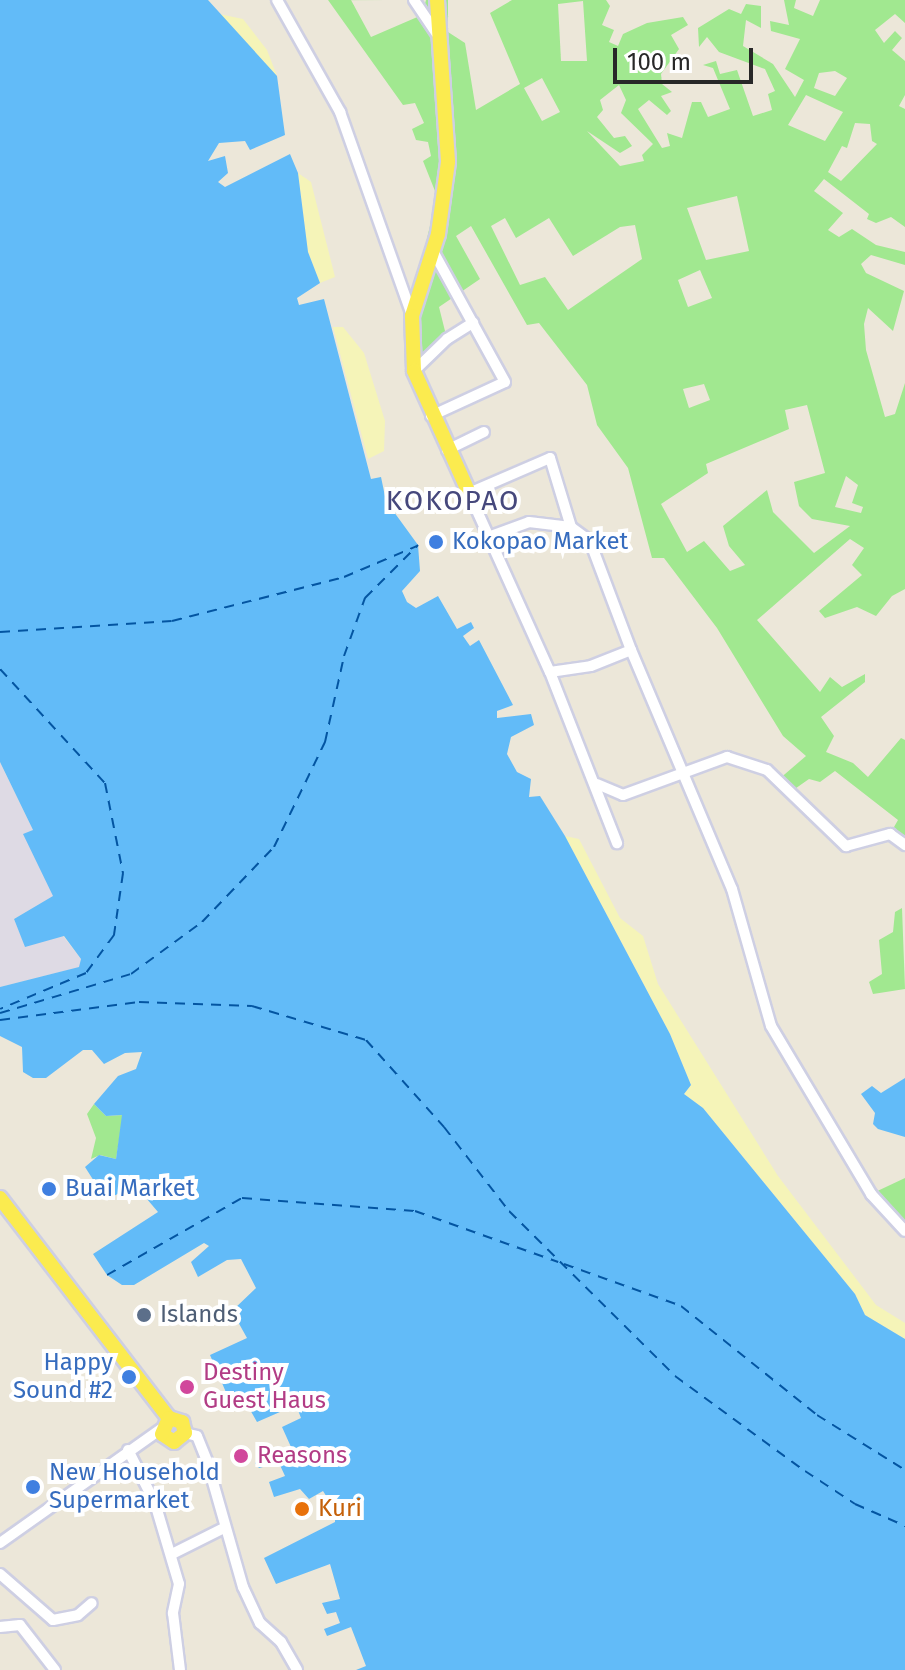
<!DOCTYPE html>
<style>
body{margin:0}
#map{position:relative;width:905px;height:1670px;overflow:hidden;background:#ece7d9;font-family:"Fira Sans",sans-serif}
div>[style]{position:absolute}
.industrial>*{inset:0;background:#dedae4}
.green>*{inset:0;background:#a1e890}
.sand>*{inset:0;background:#f5f4b8}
.water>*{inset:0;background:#62bbf8}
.ferry>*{height:2px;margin-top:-1px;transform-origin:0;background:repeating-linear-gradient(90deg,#0355a2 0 10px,transparent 0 18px)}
.roads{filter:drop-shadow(2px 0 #cecfe3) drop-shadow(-2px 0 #cecfe3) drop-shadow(0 2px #cecfe3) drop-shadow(0 -2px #cecfe3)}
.minor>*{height:10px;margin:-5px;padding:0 5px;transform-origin:5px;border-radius:5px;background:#fff}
.major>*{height:14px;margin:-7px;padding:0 7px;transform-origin:7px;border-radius:7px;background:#fbeb4f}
.dots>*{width:22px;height:22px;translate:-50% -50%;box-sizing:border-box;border:4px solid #fff;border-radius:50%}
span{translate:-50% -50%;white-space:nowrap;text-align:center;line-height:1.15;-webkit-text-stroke:8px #fff;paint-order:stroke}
.shop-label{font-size:24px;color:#366cbe}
.left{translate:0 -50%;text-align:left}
.right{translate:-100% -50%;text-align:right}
.service-label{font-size:24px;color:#4e5e75}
.hotel-label{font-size:24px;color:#b23c85}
.food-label{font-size:24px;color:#c56008}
.quarter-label{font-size:28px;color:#46487c;letter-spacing:2px}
.scale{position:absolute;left:613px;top:48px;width:140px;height:36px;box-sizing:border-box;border:4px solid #282828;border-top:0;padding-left:10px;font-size:24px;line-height:28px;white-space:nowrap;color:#282828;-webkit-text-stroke:6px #fff;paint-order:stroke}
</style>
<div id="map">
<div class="industrial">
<i style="clip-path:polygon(0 762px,33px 830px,24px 835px,54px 896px,14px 919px,25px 946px,63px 936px,81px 959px,80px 967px,0 987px)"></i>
</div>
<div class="green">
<i style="clip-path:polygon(evenodd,328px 0,351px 0,371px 37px,422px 15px,426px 0,448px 0,448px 32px,465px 43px,476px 110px,520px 84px,490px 13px,512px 0,606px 0,610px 6px,602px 25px,614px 30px,609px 42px,618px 46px,623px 34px,647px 23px,683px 17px,688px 25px,671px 35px,679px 49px,661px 74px,662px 84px,672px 92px,661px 96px,671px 111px,667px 115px,649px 100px,638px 109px,662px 148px,670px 146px,667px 133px,682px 138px,692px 102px,701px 102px,708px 117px,730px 109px,713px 68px,703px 65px,716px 61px,720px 74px,737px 70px,753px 116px,772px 110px,768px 94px,775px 91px,765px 69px,719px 52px,707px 37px,699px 47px,698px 28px,729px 9px,741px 14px,746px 4px,761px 6px,761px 28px,746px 20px,743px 46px,773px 64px,795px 97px,804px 80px,785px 69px,800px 39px,771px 31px,770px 21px,789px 25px,784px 0,796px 0,794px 8px,813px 16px,820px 0,905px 0,905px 23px,895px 14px,875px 30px,884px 43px,895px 31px,902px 38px,892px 50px,905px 61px,905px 95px,899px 106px,905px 109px,905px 227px,891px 217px,876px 223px,867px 219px,869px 214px,824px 179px,814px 191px,843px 213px,828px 230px,839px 237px,852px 229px,876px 245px,905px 252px,905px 265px,871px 255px,861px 264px,866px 273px,904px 291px,893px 331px,868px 308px,864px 324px,866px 350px,885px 417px,895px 414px,905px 383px,905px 589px,892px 596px,876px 616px,857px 607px,825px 618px,819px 611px,862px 575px,852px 565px,864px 548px,850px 539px,757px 620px,820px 692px,830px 677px,842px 687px,865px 674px,865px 682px,821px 717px,834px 736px,826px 752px,853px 763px,868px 777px,901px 738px,905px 740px,905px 845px,890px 834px,898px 820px,835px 771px,820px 782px,809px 779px,789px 793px,778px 780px,806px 756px,783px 736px,717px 628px,664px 558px,652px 558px,628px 468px,597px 425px,587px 385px,539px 323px,527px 325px,471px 226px,456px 236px,480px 279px,439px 307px,447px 339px,414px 371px,412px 316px,432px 251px,425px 247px,437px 196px,423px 161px,431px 156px,428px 142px,416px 140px,412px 129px,424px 123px,415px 103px,403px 105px,328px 0,583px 1px,587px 61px,561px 61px,558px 4px,583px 1px,328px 0,835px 71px,847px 78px,835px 96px,814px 88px,819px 73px,835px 71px,328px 0,542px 78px,560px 112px,542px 121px,524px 88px,542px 78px,328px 0,619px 85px,626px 100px,621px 113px,653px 144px,642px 155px,644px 161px,620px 166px,587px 131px,620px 153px,632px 146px,625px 136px,614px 138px,597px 117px,603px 110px,600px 100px,619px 85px,328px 0,806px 95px,843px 112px,825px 141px,788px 125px,806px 95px,328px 0,855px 123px,870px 124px,872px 141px,877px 144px,841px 181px,828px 172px,842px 146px,847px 148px,855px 123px,328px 0,737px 196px,749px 251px,706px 260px,687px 208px,737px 196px,328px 0,505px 218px,516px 238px,549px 218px,573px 256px,620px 227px,635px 225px,642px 259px,568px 310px,545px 277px,520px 285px,491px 226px,505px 218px,328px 0,700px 270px,712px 298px,688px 307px,678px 280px,700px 270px,328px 0,704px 384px,710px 400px,689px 408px,683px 389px,704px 384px,328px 0,807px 405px,825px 473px,794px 482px,799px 506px,812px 519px,850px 526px,814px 553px,773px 512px,767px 490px,723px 526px,729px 546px,745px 565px,730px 571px,704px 541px,687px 552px,661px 504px,708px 473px,706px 464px,789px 429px,785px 410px,807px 405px,328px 0,846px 476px,858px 485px,852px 503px,863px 507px,861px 513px,835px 507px,846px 476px)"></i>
<i style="clip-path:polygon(902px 908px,905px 989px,873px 994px,869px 982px,882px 974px,879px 940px,893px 932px,895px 912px)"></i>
<i style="clip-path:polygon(94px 1104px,106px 1116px,123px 1115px,116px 1159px,100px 1155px,91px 1159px,96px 1138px,87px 1114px)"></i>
<i style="clip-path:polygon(905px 1178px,905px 1231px,871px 1194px)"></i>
</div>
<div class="sand">
<i style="clip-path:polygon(219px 14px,243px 19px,267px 50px,277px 76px)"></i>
<i style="clip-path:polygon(298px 173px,311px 182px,335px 277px,320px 283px,308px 252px)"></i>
<i style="clip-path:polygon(333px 327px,343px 327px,364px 353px,385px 421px,384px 451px,368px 459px)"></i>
<i style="clip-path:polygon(565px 836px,579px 839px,620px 918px,643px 936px,658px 984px,778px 1176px,876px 1305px,905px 1323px,905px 1339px,865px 1315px,855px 1294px,703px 1108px,684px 1094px,691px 1085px,670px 1034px)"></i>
</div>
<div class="water">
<i style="clip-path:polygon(0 0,208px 0,277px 76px,285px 135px,250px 150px,245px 141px,219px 143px,208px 161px,225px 156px,228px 173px,218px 182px,225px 187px,290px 154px,298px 173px,308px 252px,320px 283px,297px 298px,299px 305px,324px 299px,371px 479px,381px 477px,386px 501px,418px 545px,420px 571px,402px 591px,407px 602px,416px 608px,438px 596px,457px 629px,471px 622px,474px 628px,463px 636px,470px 646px,479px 640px,513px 705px,497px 711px,497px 718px,531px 714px,534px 725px,511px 737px,507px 754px,517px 772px,531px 779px,529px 797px,540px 796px,565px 836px,670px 1034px,691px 1085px,684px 1094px,703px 1108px,855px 1294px,865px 1315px,905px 1339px,905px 1670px,356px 1670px,366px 1666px,351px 1627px,327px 1636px,324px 1629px,340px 1623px,336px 1612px,327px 1614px,322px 1603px,340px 1599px,330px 1564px,276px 1584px,264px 1558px,335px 1522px,335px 1510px,323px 1491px,309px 1499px,300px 1489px,274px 1497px,269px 1482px,285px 1476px,279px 1463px,259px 1468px,255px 1463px,291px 1447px,282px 1427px,301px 1418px,296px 1405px,257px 1422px,240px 1392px,228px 1397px,210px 1355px,247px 1338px,232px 1311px,256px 1288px,241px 1259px,227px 1260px,198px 1277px,191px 1262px,209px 1246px,204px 1243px,134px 1285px,122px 1285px,107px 1275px,93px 1254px,158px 1212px,135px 1185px,106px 1200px,85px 1167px,99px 1155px,116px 1159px,122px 1115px,106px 1116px,94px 1104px,118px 1076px,136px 1069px,142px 1052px,125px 1053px,104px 1064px,92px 1050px,83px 1050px,46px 1078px,33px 1078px,23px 1072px,22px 1047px,0 1036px,0 987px,79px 967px,81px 959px,64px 936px,25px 947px,14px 919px,53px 896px,23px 834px,33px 830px,0 762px)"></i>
<i style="clip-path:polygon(905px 1078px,905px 1137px,878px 1129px,873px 1124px,875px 1113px,861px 1094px,872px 1086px,881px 1093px)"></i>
</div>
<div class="ferry">
<i style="left:0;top:632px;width:172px;rotate:-3.7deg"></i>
<i style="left:172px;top:621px;width:178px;rotate:-14.3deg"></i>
<i style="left:344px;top:577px;width:79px;rotate:-23deg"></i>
<i style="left:0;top:669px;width:155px;rotate:47.4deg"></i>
<i style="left:105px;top:783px;width:92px;rotate:78.7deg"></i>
<i style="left:123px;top:873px;width:63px;rotate:98.3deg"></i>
<i style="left:114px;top:935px;width:47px;rotate:126.4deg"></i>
<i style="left:86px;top:973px;width:93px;rotate:157.3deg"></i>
<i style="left:0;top:1013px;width:137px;rotate:-16.6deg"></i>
<i style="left:131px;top:974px;width:88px;rotate:-36.2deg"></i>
<i style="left:202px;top:922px;width:104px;rotate:-46.2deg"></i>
<i style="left:274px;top:847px;width:117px;rotate:-64.1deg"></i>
<i style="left:325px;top:742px;width:88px;rotate:-77.5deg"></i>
<i style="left:344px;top:656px;width:62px;rotate:-70.1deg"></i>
<i style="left:365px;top:598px;width:75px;rotate:-45deg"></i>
<i style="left:0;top:1020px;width:140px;rotate:-7.4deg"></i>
<i style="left:139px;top:1002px;width:113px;rotate:2deg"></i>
<i style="left:252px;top:1006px;width:119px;rotate:16.6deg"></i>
<i style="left:366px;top:1040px;width:117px;rotate:48.1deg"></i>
<i style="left:444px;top:1127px;width:106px;rotate:52.3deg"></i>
<i style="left:509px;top:1211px;width:234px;rotate:44.8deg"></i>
<i style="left:675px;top:1376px;width:161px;rotate:36.2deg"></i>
<i style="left:805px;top:1471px;width:60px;rotate:33.4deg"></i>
<i style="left:855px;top:1504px;width:55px;rotate:23.7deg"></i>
<i style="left:564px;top:1264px;width:124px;rotate:19.7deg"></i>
<i style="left:681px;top:1306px;width:174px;rotate:38.7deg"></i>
<i style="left:817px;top:1415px;width:104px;rotate:32deg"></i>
<i style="left:107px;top:1275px;width:155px;rotate:-29.7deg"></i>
<i style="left:242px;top:1198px;width:173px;rotate:4.3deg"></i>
<i style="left:415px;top:1211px;width:152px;rotate:19.6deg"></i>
</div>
<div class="roads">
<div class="minor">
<i style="left:277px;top:0;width:129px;rotate:60.6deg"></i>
<i style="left:340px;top:112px;width:215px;rotate:70.5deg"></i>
<i style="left:414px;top:0;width:40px;rotate:56deg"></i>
<i style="left:414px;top:371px;width:46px;rotate:-44.1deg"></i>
<i style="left:447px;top:339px;width:31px;rotate:-32deg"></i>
<i style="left:431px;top:416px;width:81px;rotate:-24.7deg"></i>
<i style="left:505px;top:382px;width:149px;rotate:-118.8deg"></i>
<i style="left:447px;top:450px;width:41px;rotate:-25.9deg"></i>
<i style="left:491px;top:536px;width:40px;rotate:-20.2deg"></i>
<i style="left:529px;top:522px;width:42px;rotate:6.8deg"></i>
<i style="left:631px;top:650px;width:116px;rotate:-110.6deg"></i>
<i style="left:590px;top:541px;width:24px;rotate:-144deg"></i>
<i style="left:571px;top:527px;width:72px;rotate:-106.9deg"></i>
<i style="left:550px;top:458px;width:88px;rotate:156.6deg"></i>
<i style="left:469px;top:493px;width:196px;rotate:65.7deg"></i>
<i style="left:550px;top:672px;width:41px;rotate:-8.3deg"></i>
<i style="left:591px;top:666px;width:43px;rotate:-21.8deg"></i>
<i style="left:631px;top:650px;width:259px;rotate:67.1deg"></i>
<i style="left:732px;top:889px;width:142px;rotate:74.1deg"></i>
<i style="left:771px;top:1026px;width:196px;rotate:59.2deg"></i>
<i style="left:871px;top:1194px;width:50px;rotate:47.4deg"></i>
<i style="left:550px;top:672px;width:184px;rotate:68.6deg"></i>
<i style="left:597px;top:784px;width:28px;rotate:23deg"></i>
<i style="left:623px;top:795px;width:111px;rotate:-20.1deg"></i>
<i style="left:727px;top:757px;width:42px;rotate:18deg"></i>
<i style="left:767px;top:770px;width:110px;rotate:43.9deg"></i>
<i style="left:846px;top:846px;width:46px;rotate:-15.3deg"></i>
<i style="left:890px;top:834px;width:19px;rotate:36deg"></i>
<i style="left:185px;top:1433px;width:12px;rotate:14deg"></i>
<i style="left:197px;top:1436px;width:27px;rotate:68deg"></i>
<i style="left:207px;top:1461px;width:131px;rotate:74.1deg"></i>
<i style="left:243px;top:1587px;width:40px;rotate:65deg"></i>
<i style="left:260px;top:1623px;width:28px;rotate:42deg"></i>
<i style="left:281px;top:1642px;width:32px;rotate:60deg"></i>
<i style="left:128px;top:1450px;width:59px;rotate:63deg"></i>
<i style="left:155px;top:1503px;width:84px;rotate:73.5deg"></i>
<i style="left:179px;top:1584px;width:30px;rotate:102deg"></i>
<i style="left:173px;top:1613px;width:57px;rotate:83deg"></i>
<i style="left:0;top:1543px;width:197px;rotate:-35.3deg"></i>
<i style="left:172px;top:1554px;width:58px;rotate:-26.6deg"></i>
<i style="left:0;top:1574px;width:70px;rotate:41deg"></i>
<i style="left:53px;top:1620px;width:25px;rotate:-11deg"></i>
<i style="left:78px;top:1615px;width:18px;rotate:-41deg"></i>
<i style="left:0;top:1627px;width:20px;rotate:-6deg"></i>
<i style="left:20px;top:1625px;width:57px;rotate:52.1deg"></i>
</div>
<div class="major">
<i style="left:437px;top:0;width:162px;rotate:86.1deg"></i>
<i style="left:448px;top:162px;width:73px;rotate:97.9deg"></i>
<i style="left:438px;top:234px;width:86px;rotate:107.6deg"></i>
<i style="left:412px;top:316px;width:55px;rotate:87.9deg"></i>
<i style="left:414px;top:371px;width:134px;rotate:65.7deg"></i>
<i style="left:0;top:1198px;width:277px;rotate:52.5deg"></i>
<i style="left:169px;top:1418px;width:14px;rotate:17deg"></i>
<i style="left:182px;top:1422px;width:11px;rotate:75deg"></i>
<i style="left:185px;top:1433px;width:14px;rotate:141deg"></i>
<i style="left:174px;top:1442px;width:14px;rotate:-146deg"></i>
<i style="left:162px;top:1434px;width:17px;rotate:-66deg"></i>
</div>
</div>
<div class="dots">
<i style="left:436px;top:542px;background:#3f7fe0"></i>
<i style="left:49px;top:1189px;background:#3f7fe0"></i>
<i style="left:144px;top:1315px;background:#5c6f8a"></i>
<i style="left:129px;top:1377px;background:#3f7fe0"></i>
<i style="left:187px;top:1387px;background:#d1479c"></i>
<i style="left:241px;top:1456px;background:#d1479c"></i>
<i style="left:33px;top:1487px;background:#3f7fe0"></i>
<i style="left:302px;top:1509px;background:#e8710a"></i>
</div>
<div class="shop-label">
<span class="left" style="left:452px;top:542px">Kokopao Market</span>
<span class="left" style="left:65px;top:1189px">Buai Market</span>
<span class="right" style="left:113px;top:1377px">Happy<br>Sound #2</span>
<span class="left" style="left:49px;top:1487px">New Household<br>Supermarket</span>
</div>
<div class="service-label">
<span class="left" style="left:160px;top:1315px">Islands</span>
</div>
<div class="hotel-label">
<span class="left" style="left:203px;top:1387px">Destiny<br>Guest Haus</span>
<span class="left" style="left:257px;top:1456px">Reasons</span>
</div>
<div class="food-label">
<span class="left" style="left:318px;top:1509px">Kuri</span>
</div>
<div class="quarter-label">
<span style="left:453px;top:501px">KOKOPAO</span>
</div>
<div class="scale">100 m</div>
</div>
